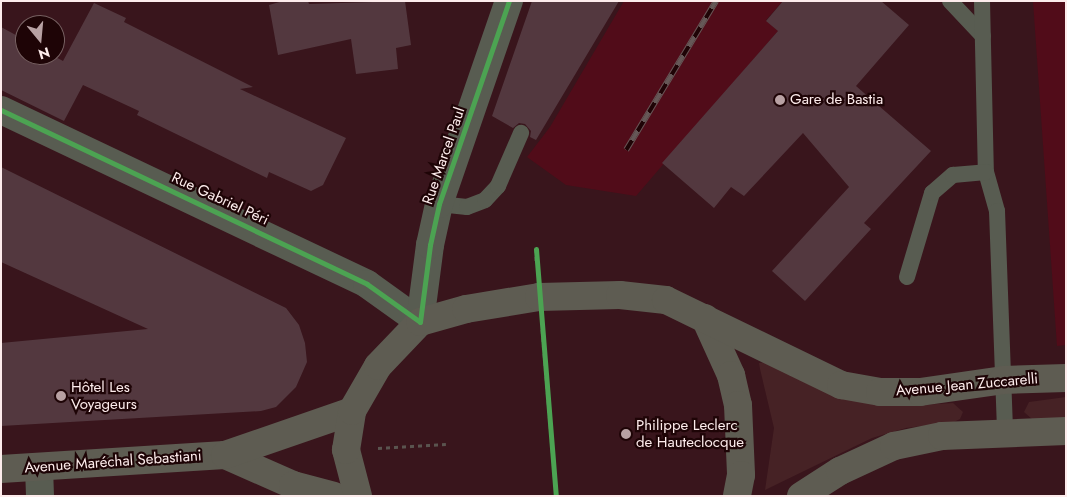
<!DOCTYPE html>
<meta charset="utf-8">
<style>
body{margin:0}
#map{position:relative;width:1067px;height:497px;overflow:hidden;background:#39151c;font-family:Jost,sans-serif}
div>[style]{position:absolute}
.built>*{inset:0;background:#510c19}
.green>*{inset:0;background:#462225}
.building>*{inset:0;background:#53383f}
.path>*{height:3px;margin-top:-1.5px;transform-origin:0;background:repeating-linear-gradient(90deg,#5a544f 0 4px,transparent 0 8px)}
.lane>*{height:16px;margin:-8px;padding:0 8px;transform-origin:8px;border-radius:8px;background:#585c51}
.street>*{height:28px;margin:-14px;padding:0 14px;transform-origin:14px;border-radius:14px;background:#585c51}
.secondary>*{height:28px;margin:-14px;padding:0 14px;transform-origin:14px;border-radius:14px;background:#5e5c52}
.rail>*{height:5.5px;margin-top:-2.75px;transform-origin:0;background:repeating-linear-gradient(90deg,#1e0406 0 11px,#655857 0 22px);box-sizing:border-box;border-block:1px solid #655857}
.cycleway>*{height:5px;margin:-2.5px;padding:0 2.5px;transform-origin:2.5px;border-radius:2.5px;background:#4ca352}
.dots>*{width:14px;height:14px;translate:-50% -50%;box-sizing:border-box;border:2px solid #1e0406;border-radius:50%}
span{translate:-50% -50%;white-space:nowrap;text-align:center;line-height:1.15;-webkit-text-stroke:4.5px #1e0406;paint-order:stroke}
.poi-label{font-size:15px;color:#fdecec}
.left{translate:0 -50%;text-align:left}
.street-label{font-size:15px;color:#fdecec}
.frame{position:absolute;inset:0;border:2px solid #fdecec;pointer-events:none}
.north{position:absolute;left:15px;top:15px;width:50px;height:50px;box-sizing:border-box;background:#1e0406;border:1px solid #776162;border-radius:50%;rotate:163deg;font-size:14px;font-weight:700;line-height:20px;text-align:center;color:#fdecec}
.north::after{content:'';display:block;margin:auto;width:18px;height:22px;background:#b8a1a3;clip-path:polygon(50% 0,100% 100%,50% 72%,0 100%)}
</style>
<div id="map">
<div class="built">
<i style="clip-path:polygon(624px 1px,783px 1px,766px 20px,778px 31px,636px 196px,566px 185px,527px 157px,550px 127px)"></i>
<i style="clip-path:polygon(1033px 1px,1066px 1px,1066px 345px,1057px 346px)"></i>
</div>
<div class="green">
<i style="clip-path:polygon(765px 362px,822px 390px,921px 405px,953px 403px,963px 412px,960px 419px,954px 422px,906px 428px,872px 438px,765px 490px,774px 428px,760px 369px,759px 363px)"></i>
<i style="clip-path:polygon(1066px 397px,1066px 420px,1033px 420px,1024px 412px,1029px 402px)"></i>
</div>
<div class="building">
<i style="clip-path:polygon(283px 1px,308px 1px,309px 4px,405px 1px,411px 45px,396px 48px,398px 69px,356px 74px,351px 39px,278px 55px,269px 5px)"></i>
<i style="clip-path:polygon(532px 1px,619px 1px,536px 140px,530px 137px,531px 131px,525px 124px,519px 123px,513px 128px,492px 116px)"></i>
<i style="clip-path:polygon(783px 1px,881px 1px,909px 25px,856px 86px,931px 151px,864px 223px,871px 229px,805px 301px,772px 271px,849px 187px,803px 133px,744px 196px,731px 187px,714px 208px,662px 163px,778px 31px,766px 21px)"></i>
<i style="clip-path:polygon(94px 3px,126px 18px,124px 22px,253px 87px,240px 89px,346px 138px,323px 185px,311px 191px,269px 172px,267px 178px,137px 115px,139px 111px,83px 85px,64px 121px,1px 90px,1px 27px,25px 40px,25px 55px,52px 55px,63px 61px)"></i>
<i style="clip-path:polygon(1px 167px,286px 308px,299px 325px,305px 343px,307px 362px,296px 387px,276px 407px,261px 411px,1px 426px,1px 343px,148px 329px,1px 262px)"></i>
</div>
<div class="path">
<i style="left:536px;top:249px;width:15px;rotate:90deg"></i>
<i style="left:542px;top:329px;width:168px;rotate:85.2deg"></i>
<i style="left:378px;top:448px;width:68px;rotate:-3.4deg"></i>
</div>
<div class="lane">
<i style="left:950px;top:1px;width:48px;rotate:46.7deg"></i>
<i style="left:982px;top:1px;width:171px;rotate:88.7deg"></i>
<i style="left:986px;top:172px;width:41px;rotate:74.2deg"></i>
<i style="left:997px;top:211px;width:223px;rotate:87.9deg"></i>
<i style="left:439px;top:204px;width:28px;rotate:6deg"></i>
<i style="left:467px;top:207px;width:19px;rotate:-21deg"></i>
<i style="left:485px;top:200px;width:19px;rotate:-47deg"></i>
<i style="left:498px;top:186px;width:58px;rotate:-66.5deg"></i>
<i style="left:907px;top:277px;width:88px;rotate:-73.4deg"></i>
<i style="left:932px;top:193px;width:28px;rotate:-41deg"></i>
<i style="left:953px;top:175px;width:33px;rotate:-5deg"></i>
</div>
<div class="street">
<i style="left:1px;top:110px;width:405px;rotate:25.4deg"></i>
<i style="left:367px;top:284px;width:65px;rotate:35.6deg"></i>
<i style="left:420px;top:322px;width:78px;rotate:-82.6deg"></i>
<i style="left:430px;top:245px;width:42px;rotate:-77.6deg"></i>
<i style="left:439px;top:204px;width:215px;rotate:-71deg"></i>
<i style="left:39px;top:467px;width:29px;rotate:88deg"></i>
</div>
<div class="secondary">
<i style="left:705px;top:318px;width:63px;rotate:65.5deg"></i>
<i style="left:731px;top:375px;width:31px;rotate:77deg"></i>
<i style="left:738px;top:405px;width:70px;rotate:87.5deg"></i>
<i style="left:741px;top:475px;width:21px;rotate:101deg"></i>
<i style="left:225px;top:455px;width:74px;rotate:23.8deg"></i>
<i style="left:293px;top:485px;width:42px;rotate:15deg"></i>
<i style="left:1px;top:469px;width:224px;rotate:-3.6deg"></i>
<i style="left:225px;top:455px;width:134px;rotate:-19.1deg"></i>
<i style="left:358px;top:496px;width:48px;rotate:-104.6deg"></i>
<i style="left:346px;top:450px;width:39px;rotate:-81deg"></i>
<i style="left:352px;top:411px;width:52px;rotate:-60deg"></i>
<i style="left:378px;top:366px;width:61px;rotate:-46.3deg"></i>
<i style="left:420px;top:322px;width:48px;rotate:-15.8deg"></i>
<i style="left:466px;top:309px;width:74px;rotate:-9.3deg"></i>
<i style="left:539px;top:297px;width:81px;rotate:-1.4deg"></i>
<i style="left:620px;top:295px;width:46px;rotate:6.2deg"></i>
<i style="left:666px;top:300px;width:195px;rotate:25.9deg"></i>
<i style="left:841px;top:385px;width:40px;rotate:10deg"></i>
<i style="left:880px;top:392px;width:40px"></i>
<i style="left:920px;top:392px;width:84px;rotate:-8.2deg"></i>
<i style="left:1003px;top:380px;width:63px;rotate:-1.8deg"></i>
<i style="left:801px;top:496px;width:46px;rotate:-32.7deg"></i>
<i style="left:840px;top:471px;width:60px;rotate:-24.8deg"></i>
<i style="left:894px;top:446px;width:49px;rotate:-11.8deg"></i>
<i style="left:942px;top:436px;width:124px;rotate:-2.3deg"></i>
</div>
<div class="rail">
<i style="left:626px;top:150px;width:174px;rotate:-58.9deg"></i>
</div>
<div class="cycleway">
<i style="left:1px;top:110px;width:405px;rotate:25.4deg"></i>
<i style="left:367px;top:284px;width:65px;rotate:35.6deg"></i>
<i style="left:420px;top:322px;width:78px;rotate:-82.6deg"></i>
<i style="left:430px;top:245px;width:42px;rotate:-77.6deg"></i>
<i style="left:439px;top:204px;width:215px;rotate:-71deg"></i>
<i style="left:536px;top:249px;width:248px;rotate:85.4deg"></i>
</div>
<div class="dots">
<i style="left:780px;top:100px;background:#b8a1a3"></i>
<i style="left:61px;top:396px;background:#b8a1a3"></i>
<i style="left:626px;top:434px;background:#b8a1a3"></i>
</div>
<div class="poi-label">
<span class="left" style="left:790px;top:100px">Gare de Bastia</span>
<span class="left" style="left:71px;top:396px">Hôtel Les<br>Voyageurs</span>
<span class="left" style="left:636px;top:434px">Philippe Leclerc<br>de Hauteclocque</span>
</div>
<div class="street-label">
<span style="left:444px;top:156px;rotate:-71deg">Rue Marcel Paul</span>
<span style="left:220px;top:199px;rotate:25deg">Rue Gabriel Péri</span>
<span style="left:967px;top:385px;rotate:-5deg">Avenue Jean Zuccarelli</span>
<span style="left:113px;top:462px;rotate:-4deg">Avenue Maréchal Sebastiani</span>
</div>
<div class="frame"></div>
<div class="north">N</div>
</div>
